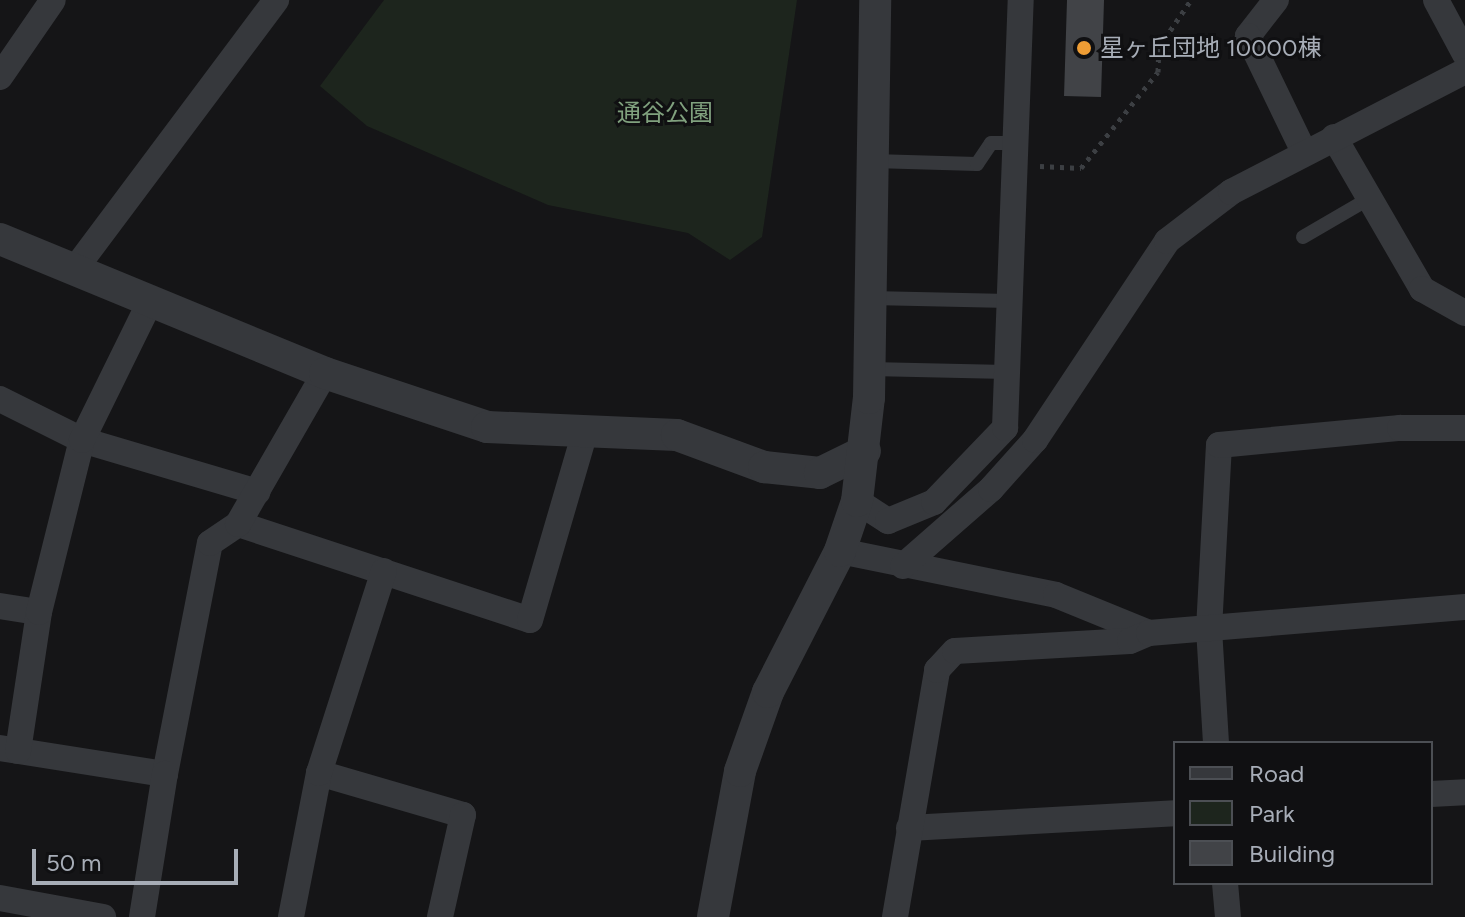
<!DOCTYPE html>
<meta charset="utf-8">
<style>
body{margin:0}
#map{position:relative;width:1465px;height:917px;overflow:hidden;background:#151517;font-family:Figtree,"Noto Sans JP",sans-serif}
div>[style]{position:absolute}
.green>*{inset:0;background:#1d251d}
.building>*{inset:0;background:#414347}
.path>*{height:5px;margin-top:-2.5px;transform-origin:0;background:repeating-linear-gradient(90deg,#3c3f43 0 4px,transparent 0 10px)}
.service>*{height:14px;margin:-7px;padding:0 7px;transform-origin:7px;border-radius:7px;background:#36383c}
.minor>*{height:26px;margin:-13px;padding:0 13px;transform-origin:13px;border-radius:13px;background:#36383c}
.tertiary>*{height:32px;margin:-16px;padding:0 16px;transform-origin:16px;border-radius:16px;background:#36383c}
.dots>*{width:22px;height:22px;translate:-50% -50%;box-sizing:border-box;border:4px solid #101012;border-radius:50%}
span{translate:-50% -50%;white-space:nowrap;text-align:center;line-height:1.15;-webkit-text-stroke:6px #101012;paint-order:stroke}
.poi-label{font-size:24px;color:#a7adb7}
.left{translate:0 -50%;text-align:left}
.park-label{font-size:24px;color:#80a17e}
.legend{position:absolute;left:1173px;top:741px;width:260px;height:144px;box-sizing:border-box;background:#101012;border:2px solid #4c4f54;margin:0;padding:10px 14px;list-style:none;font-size:24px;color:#a7adb7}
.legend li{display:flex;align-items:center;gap:16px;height:40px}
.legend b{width:40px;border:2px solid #4c4f54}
.scale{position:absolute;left:32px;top:849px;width:206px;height:36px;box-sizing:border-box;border:4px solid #a7adb7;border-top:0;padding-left:10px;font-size:24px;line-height:28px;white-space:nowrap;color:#a7adb7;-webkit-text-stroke:6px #101012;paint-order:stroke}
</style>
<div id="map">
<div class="green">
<i style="clip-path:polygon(384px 0,797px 0,762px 237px,730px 260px,688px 233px,548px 205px,367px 126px,320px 86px)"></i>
</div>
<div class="building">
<i style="clip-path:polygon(1067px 0,1104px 0,1101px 97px,1064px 96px)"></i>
</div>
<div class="path">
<i style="left:1040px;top:166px;width:41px;rotate:2.8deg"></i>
<i style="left:1081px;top:168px;width:123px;rotate:-51.3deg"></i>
<i style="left:1158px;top:72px;width:25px;rotate:-88deg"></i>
<i style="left:1159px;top:47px;width:57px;rotate:-55.8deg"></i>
</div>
<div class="service">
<i style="left:873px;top:161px;width:104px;rotate:1.7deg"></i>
<i style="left:977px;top:164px;width:25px;rotate:-56deg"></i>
<i style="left:991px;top:143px;width:24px"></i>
<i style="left:1303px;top:237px;width:78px;rotate:-30.2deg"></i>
<i style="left:871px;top:298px;width:138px;rotate:1.2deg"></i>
<i style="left:870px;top:369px;width:137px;rotate:1.3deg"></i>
</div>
<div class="minor">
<i style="left:1276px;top:0;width:46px;rotate:127.9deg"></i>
<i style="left:1248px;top:36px;width:129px;rotate:64.2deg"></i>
<i style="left:1436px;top:0;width:61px;rotate:61.8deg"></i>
<i style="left:0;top:77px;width:93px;rotate:-55.5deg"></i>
<i style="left:1334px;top:137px;width:176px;rotate:59.9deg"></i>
<i style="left:1422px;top:289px;width:49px;rotate:29.2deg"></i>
<i style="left:75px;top:269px;width:336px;rotate:-53.2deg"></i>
<i style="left:0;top:399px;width:92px;rotate:26.6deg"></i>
<i style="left:82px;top:440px;width:183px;rotate:16.5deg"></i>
<i style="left:857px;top:501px;width:37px;rotate:33deg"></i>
<i style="left:888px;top:521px;width:50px;rotate:-22.4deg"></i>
<i style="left:934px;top:502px;width:103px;rotate:-46.2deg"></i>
<i style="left:1005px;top:428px;width:428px;rotate:-87.9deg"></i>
<i style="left:238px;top:524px;width:307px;rotate:18.2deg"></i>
<i style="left:530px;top:620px;width:196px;rotate:-73.7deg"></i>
<i style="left:840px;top:551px;width:220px;rotate:11.5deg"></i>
<i style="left:1056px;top:595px;width:100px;rotate:22.2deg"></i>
<i style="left:903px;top:566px;width:117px;rotate:-41.2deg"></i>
<i style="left:991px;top:489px;width:66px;rotate:-48.1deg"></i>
<i style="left:1035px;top:440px;width:239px;rotate:-56.4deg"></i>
<i style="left:1167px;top:241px;width:81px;rotate:-37.4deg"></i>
<i style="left:1231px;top:192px;width:263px;rotate:-27.3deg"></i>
<i style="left:0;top:606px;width:39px;rotate:9deg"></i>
<i style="left:1216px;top:743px;width:114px;rotate:-93.5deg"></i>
<i style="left:1209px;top:629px;width:184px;rotate:-86.9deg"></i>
<i style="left:1219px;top:445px;width:182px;rotate:-5.4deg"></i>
<i style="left:1400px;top:428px;width:65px"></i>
<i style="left:0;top:748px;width:167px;rotate:9deg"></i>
<i style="left:165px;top:774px;width:235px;rotate:-79deg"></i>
<i style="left:210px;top:543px;width:34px;rotate:-34deg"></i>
<i style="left:238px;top:524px;width:174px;rotate:-60.1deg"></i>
<i style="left:18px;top:751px;width:141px;rotate:-81.4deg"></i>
<i style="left:39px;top:612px;width:177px;rotate:-76deg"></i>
<i style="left:82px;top:440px;width:154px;rotate:-63.8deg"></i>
<i style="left:319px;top:773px;width:150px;rotate:16.3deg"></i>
<i style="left:463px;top:815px;width:105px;rotate:102.7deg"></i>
<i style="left:1431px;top:794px;width:34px;rotate:-3deg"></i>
<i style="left:909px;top:828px;width:266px;rotate:-3.2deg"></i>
<i style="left:1225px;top:883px;width:34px;rotate:85deg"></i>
<i style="left:0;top:898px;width:105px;rotate:10.5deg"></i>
<i style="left:142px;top:917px;width:145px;rotate:-80.9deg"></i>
<i style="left:291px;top:917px;width:147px;rotate:-79deg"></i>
<i style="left:319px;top:773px;width:212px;rotate:-72.2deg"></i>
<i style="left:895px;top:917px;width:251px;rotate:-80.3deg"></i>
<i style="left:937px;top:670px;width:26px;rotate:-47deg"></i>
<i style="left:955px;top:651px;width:175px;rotate:-3.3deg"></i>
<i style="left:1130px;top:641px;width:21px;rotate:-23deg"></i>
<i style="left:1149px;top:633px;width:317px;rotate:-4.7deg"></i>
</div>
<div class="tertiary">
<i style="left:0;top:239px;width:352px;rotate:22.4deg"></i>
<i style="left:325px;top:373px;width:171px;rotate:18.4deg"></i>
<i style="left:487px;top:427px;width:190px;rotate:2.4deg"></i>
<i style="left:677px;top:435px;width:93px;rotate:20.2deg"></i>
<i style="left:764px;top:467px;width:56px;rotate:6.1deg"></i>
<i style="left:820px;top:473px;width:50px;rotate:-26.1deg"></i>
<i style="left:713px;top:917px;width:148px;rotate:-79.5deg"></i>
<i style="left:740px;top:771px;width:84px;rotate:-70.5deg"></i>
<i style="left:768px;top:692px;width:158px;rotate:-62.9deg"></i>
<i style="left:840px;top:551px;width:53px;rotate:-71.2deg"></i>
<i style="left:857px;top:501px;width:104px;rotate:-83.4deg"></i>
<i style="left:869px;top:398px;width:398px;rotate:-89.1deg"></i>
</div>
<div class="dots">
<i style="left:1084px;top:48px;background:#ee9d35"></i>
</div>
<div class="poi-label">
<span class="left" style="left:1100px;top:48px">星ヶ丘団地 10000棟</span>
</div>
<div class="park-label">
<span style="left:665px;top:113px">通谷公園</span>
</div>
<ul class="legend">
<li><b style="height:10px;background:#36383c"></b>Road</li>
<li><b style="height:22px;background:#1d251d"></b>Park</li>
<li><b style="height:22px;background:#414347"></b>Building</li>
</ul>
<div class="scale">50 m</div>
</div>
